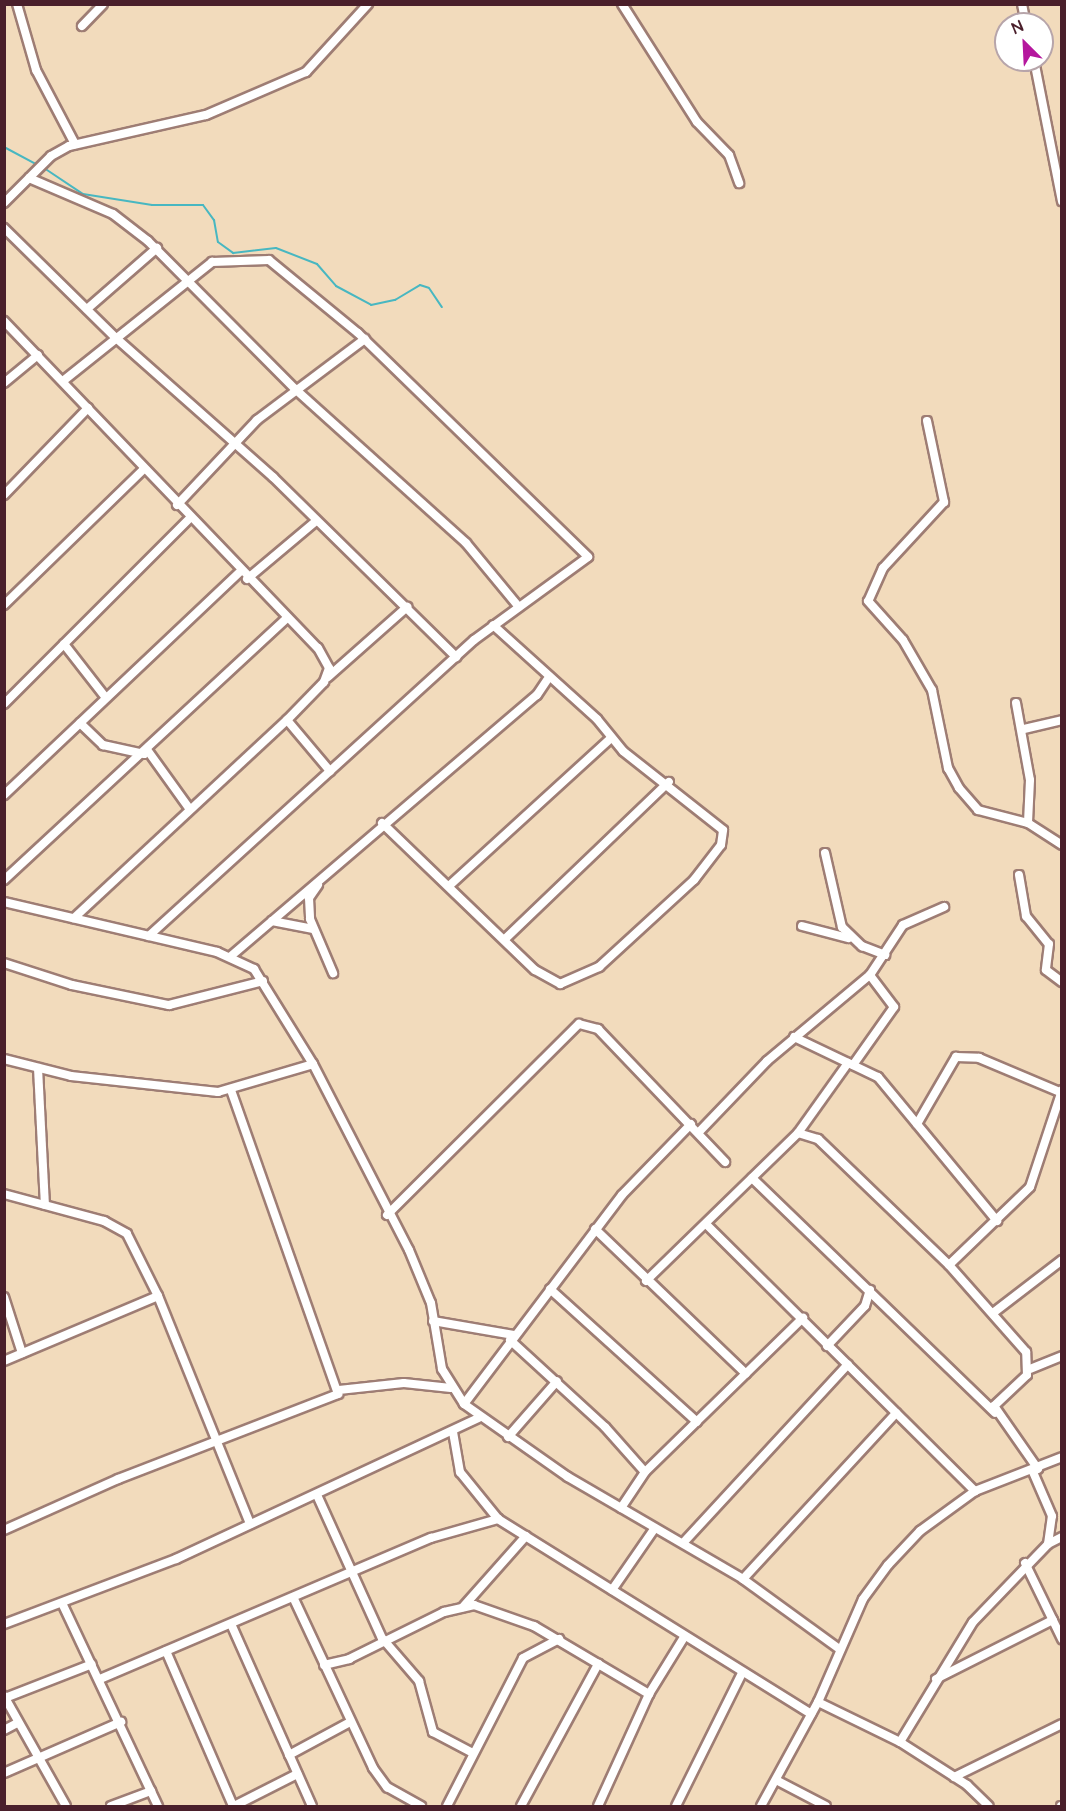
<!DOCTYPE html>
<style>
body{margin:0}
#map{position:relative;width:1066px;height:1811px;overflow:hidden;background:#f2dbbc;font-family:"Architects Daughter",sans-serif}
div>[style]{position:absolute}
.stream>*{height:2px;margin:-1px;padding:0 1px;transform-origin:1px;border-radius:1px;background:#48b7c1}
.roads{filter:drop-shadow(2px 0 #9e7d74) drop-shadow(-2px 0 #9e7d74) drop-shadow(0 2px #9e7d74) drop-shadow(0 -2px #9e7d74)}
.minor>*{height:8px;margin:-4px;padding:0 4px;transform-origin:4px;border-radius:4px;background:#fff}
span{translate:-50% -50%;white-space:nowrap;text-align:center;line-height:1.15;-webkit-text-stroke:6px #fff;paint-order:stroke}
.frame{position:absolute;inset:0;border:6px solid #4a1f2b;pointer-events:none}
.north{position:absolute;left:994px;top:12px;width:60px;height:60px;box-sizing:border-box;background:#fff;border:2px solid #b7a5aa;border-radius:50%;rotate:336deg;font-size:16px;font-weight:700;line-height:24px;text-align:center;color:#4a1f2b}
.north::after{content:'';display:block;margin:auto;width:21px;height:27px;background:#b5179e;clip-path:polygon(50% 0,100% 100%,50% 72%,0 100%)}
</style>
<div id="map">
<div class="stream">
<i style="left:4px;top:147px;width:40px;rotate:28deg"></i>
<i style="left:44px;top:168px;width:47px;rotate:33.7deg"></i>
<i style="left:83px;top:194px;width:70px;rotate:9.1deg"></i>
<i style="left:152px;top:205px;width:51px"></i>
<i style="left:203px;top:205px;width:19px;rotate:54deg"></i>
<i style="left:214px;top:220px;width:22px;rotate:80deg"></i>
<i style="left:218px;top:242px;width:19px;rotate:36deg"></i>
<i style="left:233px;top:253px;width:43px;rotate:-6.6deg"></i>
<i style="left:276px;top:248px;width:44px;rotate:21.3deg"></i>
<i style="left:317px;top:264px;width:29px;rotate:49deg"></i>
<i style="left:336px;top:286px;width:40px;rotate:28deg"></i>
<i style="left:371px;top:305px;width:25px;rotate:-12deg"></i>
<i style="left:395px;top:300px;width:29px;rotate:-31deg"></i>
<i style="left:420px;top:285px;width:9px;rotate:18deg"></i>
<i style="left:429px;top:288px;width:23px;rotate:56deg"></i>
</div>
<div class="roads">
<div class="minor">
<i style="left:17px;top:4px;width:69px;rotate:73.9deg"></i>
<i style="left:36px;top:70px;width:84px;rotate:62.2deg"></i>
<i style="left:622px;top:4px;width:140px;rotate:57.6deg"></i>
<i style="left:697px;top:122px;width:46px;rotate:45.9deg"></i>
<i style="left:729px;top:155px;width:30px;rotate:70deg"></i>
<i style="left:1022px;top:4px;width:20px;rotate:79deg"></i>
<i style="left:82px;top:26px;width:30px;rotate:-46deg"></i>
<i style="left:1034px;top:60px;width:144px;rotate:78.8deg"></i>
<i style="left:29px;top:178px;width:91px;rotate:23.2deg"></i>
<i style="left:113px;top:214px;width:44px;rotate:37.6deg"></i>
<i style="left:148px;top:241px;width:209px;rotate:45.2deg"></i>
<i style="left:295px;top:389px;width:230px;rotate:42deg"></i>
<i style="left:466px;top:543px;width:83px;rotate:50.4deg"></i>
<i style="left:4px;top:203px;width:66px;rotate:-45deg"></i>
<i style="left:51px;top:156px;width:21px;rotate:-29deg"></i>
<i style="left:69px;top:146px;width:140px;rotate:-12.8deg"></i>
<i style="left:206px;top:115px;width:109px;rotate:-23.3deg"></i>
<i style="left:306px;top:72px;width:92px;rotate:-47.6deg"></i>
<i style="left:4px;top:228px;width:157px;rotate:44.5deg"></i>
<i style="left:116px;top:338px;width:210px;rotate:41.5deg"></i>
<i style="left:273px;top:477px;width:257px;rotate:44.5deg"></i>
<i style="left:87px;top:309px;width:93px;rotate:-41.1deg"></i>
<i style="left:4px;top:321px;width:453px;rotate:46.2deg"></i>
<i style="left:318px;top:648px;width:23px;rotate:61deg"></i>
<i style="left:329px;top:668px;width:15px;rotate:110deg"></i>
<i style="left:324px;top:682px;width:53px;rotate:134.2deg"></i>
<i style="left:287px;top:720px;width:291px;rotate:137.1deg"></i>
<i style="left:63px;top:381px;width:191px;rotate:-38.6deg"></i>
<i style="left:212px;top:262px;width:57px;rotate:-2deg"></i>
<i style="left:269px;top:260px;width:115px;rotate:39.4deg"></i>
<i style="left:358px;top:333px;width:321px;rotate:44.2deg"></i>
<i style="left:588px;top:557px;width:141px;rotate:143.9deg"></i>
<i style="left:474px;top:640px;width:440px;rotate:137.7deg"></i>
<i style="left:4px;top:383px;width:44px;rotate:-39.5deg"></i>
<i style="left:927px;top:421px;width:83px;rotate:78.1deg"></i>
<i style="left:944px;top:502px;width:90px;rotate:132.7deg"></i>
<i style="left:883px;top:568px;width:36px;rotate:114deg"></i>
<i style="left:868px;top:601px;width:52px;rotate:48.1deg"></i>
<i style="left:903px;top:640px;width:58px;rotate:59.9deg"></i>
<i style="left:932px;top:690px;width:80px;rotate:78.4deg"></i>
<i style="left:948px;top:768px;width:23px;rotate:61deg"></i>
<i style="left:959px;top:788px;width:29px;rotate:49deg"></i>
<i style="left:978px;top:810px;width:52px;rotate:14.6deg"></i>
<i style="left:4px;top:495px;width:121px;rotate:-46deg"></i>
<i style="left:177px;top:505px;width:117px;rotate:-46.7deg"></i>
<i style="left:257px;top:420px;width:135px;rotate:-36.9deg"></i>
<i style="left:247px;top:579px;width:89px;rotate:-40deg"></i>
<i style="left:4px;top:605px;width:194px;rotate:-44.2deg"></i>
<i style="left:64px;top:644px;width:68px;rotate:52.1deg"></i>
<i style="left:328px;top:677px;width:106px;rotate:-41.5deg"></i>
<i style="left:1016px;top:703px;width:78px;rotate:79.7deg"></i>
<i style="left:1030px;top:780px;width:43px;rotate:92.7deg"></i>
<i style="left:1028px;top:823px;width:40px;rotate:32.9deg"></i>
<i style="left:4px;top:704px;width:263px;rotate:-45deg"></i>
<i style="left:287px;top:720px;width:67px;rotate:49.9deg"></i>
<i style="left:80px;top:723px;width:32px;rotate:44deg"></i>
<i style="left:103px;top:745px;width:42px;rotate:12.4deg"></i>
<i style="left:1024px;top:729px;width:39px;rotate:-13deg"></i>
<i style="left:148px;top:751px;width:70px;rotate:54.3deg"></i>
<i style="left:4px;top:795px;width:325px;rotate:-43.4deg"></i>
<i style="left:382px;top:823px;width:212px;rotate:43.9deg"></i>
<i style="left:535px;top:970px;width:29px;rotate:29deg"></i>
<i style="left:560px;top:984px;width:43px;rotate:-23.6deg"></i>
<i style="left:599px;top:967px;width:129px;rotate:-42.5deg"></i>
<i style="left:694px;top:880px;width:44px;rotate:-52.4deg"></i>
<i style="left:721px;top:845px;width:15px;rotate:-82deg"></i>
<i style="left:723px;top:830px;width:127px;rotate:-141.7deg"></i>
<i style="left:623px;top:751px;width:41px;rotate:-129.1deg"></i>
<i style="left:597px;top:719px;width:140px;rotate:-137.9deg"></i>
<i style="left:825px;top:853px;width:76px;rotate:77.1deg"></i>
<i style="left:842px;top:927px;width:28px;rotate:44deg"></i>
<i style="left:862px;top:946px;width:25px;rotate:21deg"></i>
<i style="left:1019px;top:875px;width:42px;rotate:80.3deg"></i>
<i style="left:1026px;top:916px;width:36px;rotate:51deg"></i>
<i style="left:1049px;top:944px;width:26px;rotate:97deg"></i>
<i style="left:1046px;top:970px;width:20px;rotate:37deg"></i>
<i style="left:4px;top:880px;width:386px;rotate:-42.8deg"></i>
<i style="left:318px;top:885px;width:16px;rotate:125deg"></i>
<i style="left:309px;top:898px;width:21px;rotate:87deg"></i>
<i style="left:310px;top:919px;width:59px;rotate:66.9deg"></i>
<i style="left:450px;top:885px;width:217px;rotate:-42.4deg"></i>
<i style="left:4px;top:902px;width:219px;rotate:13.2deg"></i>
<i style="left:217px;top:952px;width:41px;rotate:24.7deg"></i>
<i style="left:254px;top:969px;width:112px;rotate:58.2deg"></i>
<i style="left:313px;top:1064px;width:209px;rotate:62.7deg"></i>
<i style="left:409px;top:1250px;width:57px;rotate:67.5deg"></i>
<i style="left:431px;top:1303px;width:67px;rotate:80.5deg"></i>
<i style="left:442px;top:1369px;width:41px;rotate:57.8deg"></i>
<i style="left:464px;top:1404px;width:127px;rotate:35.1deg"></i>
<i style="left:568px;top:1477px;width:203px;rotate:30.2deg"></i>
<i style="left:743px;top:1579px;width:117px;rotate:36deg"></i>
<i style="left:272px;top:921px;width:42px;rotate:11deg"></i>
<i style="left:802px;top:926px;width:48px;rotate:14.6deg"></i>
<i style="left:505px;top:939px;width:227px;rotate:-43.8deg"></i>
<i style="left:231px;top:956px;width:402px;rotate:-40.5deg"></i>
<i style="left:537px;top:695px;width:18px;rotate:-56deg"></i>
<i style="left:4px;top:963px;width:71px;rotate:17.9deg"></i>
<i style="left:72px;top:985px;width:99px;rotate:11.7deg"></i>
<i style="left:169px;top:1005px;width:97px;rotate:-14.3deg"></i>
<i style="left:794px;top:1037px;width:93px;rotate:25.5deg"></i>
<i style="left:878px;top:1077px;width:187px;rotate:50.4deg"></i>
<i style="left:4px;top:1059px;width:69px;rotate:14.2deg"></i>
<i style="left:71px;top:1076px;width:148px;rotate:6.2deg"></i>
<i style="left:218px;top:1092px;width:99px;rotate:-16.4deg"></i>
<i style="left:853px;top:1065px;width:71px;rotate:-54.7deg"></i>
<i style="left:894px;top:1007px;width:40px;rotate:-127deg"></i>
<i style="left:38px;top:1068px;width:137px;rotate:87.1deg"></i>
<i style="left:917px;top:1124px;width:78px;rotate:-59.8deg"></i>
<i style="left:956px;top:1057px;width:23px;rotate:2deg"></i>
<i style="left:979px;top:1058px;width:88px;rotate:22.8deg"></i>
<i style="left:699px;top:1132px;width:98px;rotate:-46.2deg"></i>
<i style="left:767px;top:1061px;width:134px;rotate:-39.9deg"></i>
<i style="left:870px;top:975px;width:60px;rotate:-56.6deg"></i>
<i style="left:903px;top:925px;width:45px;rotate:-23.7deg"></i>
<i style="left:798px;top:1133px;width:21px;rotate:17deg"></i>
<i style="left:818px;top:1139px;width:182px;rotate:43.9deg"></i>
<i style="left:752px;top:1178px;width:338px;rotate:44deg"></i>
<i style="left:4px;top:1194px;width:104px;rotate:15.1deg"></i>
<i style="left:104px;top:1221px;width:26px;rotate:29deg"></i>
<i style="left:127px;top:1234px;width:69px;rotate:63.4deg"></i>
<i style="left:158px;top:1296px;width:246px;rotate:68deg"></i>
<i style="left:387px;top:1215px;width:271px;rotate:-44.9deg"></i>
<i style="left:579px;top:1024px;width:20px;rotate:15deg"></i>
<i style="left:598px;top:1029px;width:184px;rotate:46.3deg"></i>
<i style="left:707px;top:1225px;width:378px;rotate:44.8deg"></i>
<i style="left:595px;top:1229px;width:209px;rotate:43.8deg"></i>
<i style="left:646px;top:1281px;width:212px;rotate:-44.2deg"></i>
<i style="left:798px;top:1133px;width:86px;rotate:-54.5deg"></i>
<i style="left:550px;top:1289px;width:198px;rotate:42.1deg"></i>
<i style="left:4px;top:1297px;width:59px;rotate:72.2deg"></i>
<i style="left:993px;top:1313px;width:87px;rotate:-37.5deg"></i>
<i style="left:433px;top:1321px;width:82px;rotate:9.8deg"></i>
<i style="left:510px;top:1340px;width:129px;rotate:42.5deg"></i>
<i style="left:605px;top:1427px;width:60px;rotate:48.4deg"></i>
<i style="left:827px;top:1346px;width:55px;rotate:-46.5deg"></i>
<i style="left:865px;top:1306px;width:17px;rotate:-73deg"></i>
<i style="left:4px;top:1361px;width:167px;rotate:-22.9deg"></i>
<i style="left:1030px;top:1369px;width:35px;rotate:-22deg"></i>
<i style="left:339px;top:1390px;width:65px;rotate:-6.1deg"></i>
<i style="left:404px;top:1383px;width:47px;rotate:6.1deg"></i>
<i style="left:464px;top:1404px;width:262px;rotate:-52.9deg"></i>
<i style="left:622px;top:1195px;width:99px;rotate:-45.8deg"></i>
<i style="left:453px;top:1432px;width:41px;rotate:80.1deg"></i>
<i style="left:460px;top:1472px;width:60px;rotate:51deg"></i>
<i style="left:508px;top:1437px;width:74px;rotate:-48.8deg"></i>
<i style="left:1038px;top:1469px;width:77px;rotate:-124.9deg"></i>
<i style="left:994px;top:1406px;width:45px;rotate:-43.2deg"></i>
<i style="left:1027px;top:1375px;width:23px;rotate:-92deg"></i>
<i style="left:1026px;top:1352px;width:116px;rotate:-131.5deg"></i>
<i style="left:949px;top:1265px;width:112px;rotate:-43.9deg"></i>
<i style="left:1030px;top:1187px;width:102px;rotate:-71.7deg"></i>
<i style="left:317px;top:1495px;width:157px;rotate:65.6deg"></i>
<i style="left:382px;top:1638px;width:57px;rotate:49.3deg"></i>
<i style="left:419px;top:1681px;width:53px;rotate:74.6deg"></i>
<i style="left:433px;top:1732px;width:45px;rotate:27.7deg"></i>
<i style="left:621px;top:1508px;width:43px;rotate:-56.3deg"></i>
<i style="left:645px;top:1472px;width:221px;rotate:-44.3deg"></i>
<i style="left:4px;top:1530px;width:125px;rotate:-24.1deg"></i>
<i style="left:118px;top:1479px;width:236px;rotate:-21.1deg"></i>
<i style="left:338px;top:1394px;width:322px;rotate:-109.4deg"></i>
<i style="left:683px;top:1543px;width:243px;rotate:-47.3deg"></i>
<i style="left:1048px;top:1544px;width:16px;rotate:-27deg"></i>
<i style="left:1025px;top:1563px;width:85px;rotate:64deg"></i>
<i style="left:743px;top:1579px;width:226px;rotate:-47.3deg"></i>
<i style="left:612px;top:1590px;width:75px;rotate:-55.3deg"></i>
<i style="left:294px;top:1599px;width:187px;rotate:64.9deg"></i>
<i style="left:373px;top:1768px;width:24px;rotate:54deg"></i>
<i style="left:387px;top:1787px;width:39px;rotate:29deg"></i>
<i style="left:62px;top:1603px;width:225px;rotate:64.7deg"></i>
<i style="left:463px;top:1607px;width:95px;rotate:-48.4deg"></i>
<i style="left:4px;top:1624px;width:184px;rotate:-20.7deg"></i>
<i style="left:176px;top:1559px;width:334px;rotate:-25deg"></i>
<i style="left:231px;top:1624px;width:199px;rotate:66deg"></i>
<i style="left:166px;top:1651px;width:169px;rotate:66.6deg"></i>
<i style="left:324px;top:1665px;width:26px;rotate:-13deg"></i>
<i style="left:349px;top:1659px;width:106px;rotate:-26.3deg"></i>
<i style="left:444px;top:1612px;width:31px;rotate:-13deg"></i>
<i style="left:474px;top:1605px;width:64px;rotate:19.3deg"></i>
<i style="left:534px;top:1626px;width:134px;rotate:30.6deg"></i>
<i style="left:100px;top:1679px;width:360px;rotate:-23.1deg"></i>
<i style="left:431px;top:1538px;width:70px;rotate:-15.8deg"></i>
<i style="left:498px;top:1519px;width:369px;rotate:31.9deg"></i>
<i style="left:936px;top:1679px;width:131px;rotate:-26.8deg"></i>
<i style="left:4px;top:1696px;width:126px;rotate:60.6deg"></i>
<i style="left:5px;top:1698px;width:93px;rotate:-21.3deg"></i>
<i style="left:818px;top:1702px;width:91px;rotate:26deg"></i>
<i style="left:900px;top:1742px;width:80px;rotate:32.7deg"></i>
<i style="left:967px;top:1785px;width:30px;rotate:44deg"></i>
<i style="left:4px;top:1730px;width:15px;rotate:-28deg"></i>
<i style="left:900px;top:1742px;width:140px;rotate:-58.7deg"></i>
<i style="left:973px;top:1622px;width:108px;rotate:-46.1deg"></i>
<i style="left:1048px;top:1544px;width:28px;rotate:-82deg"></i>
<i style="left:1052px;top:1516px;width:48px;rotate:-113.4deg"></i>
<i style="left:289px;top:1755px;width:69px;rotate:-28.4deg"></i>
<i style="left:4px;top:1773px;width:128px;rotate:-23.6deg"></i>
<i style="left:954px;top:1777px;width:120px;rotate:-26.1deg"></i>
<i style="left:776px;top:1780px;width:56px;rotate:27.5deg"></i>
<i style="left:111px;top:1806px;width:43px;rotate:-20.6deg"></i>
<i style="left:234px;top:1806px;width:71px;rotate:-26.9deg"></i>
<i style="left:447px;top:1806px;width:166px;rotate:-62.8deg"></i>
<i style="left:523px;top:1658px;width:41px;rotate:-27.8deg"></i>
<i style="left:521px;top:1806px;width:162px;rotate:-61.5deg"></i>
<i style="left:598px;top:1806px;width:123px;rotate:-65.5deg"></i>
<i style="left:649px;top:1694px;width:65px;rotate:-58.3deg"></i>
<i style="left:676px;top:1806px;width:148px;rotate:-63.6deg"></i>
<i style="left:761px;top:1806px;width:119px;rotate:-61.3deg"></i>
<i style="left:818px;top:1702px;width:112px;rotate:-66.4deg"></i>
<i style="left:863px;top:1599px;width:42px;rotate:-53.7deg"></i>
<i style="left:888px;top:1565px;width:47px;rotate:-46.7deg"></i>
<i style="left:920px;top:1531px;width:68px;rotate:-36deg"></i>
<i style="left:975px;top:1491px;width:93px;rotate:-21.3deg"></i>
<i style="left:1061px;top:1806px;width:1px"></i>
</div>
</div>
<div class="frame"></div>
<div class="north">N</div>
</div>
